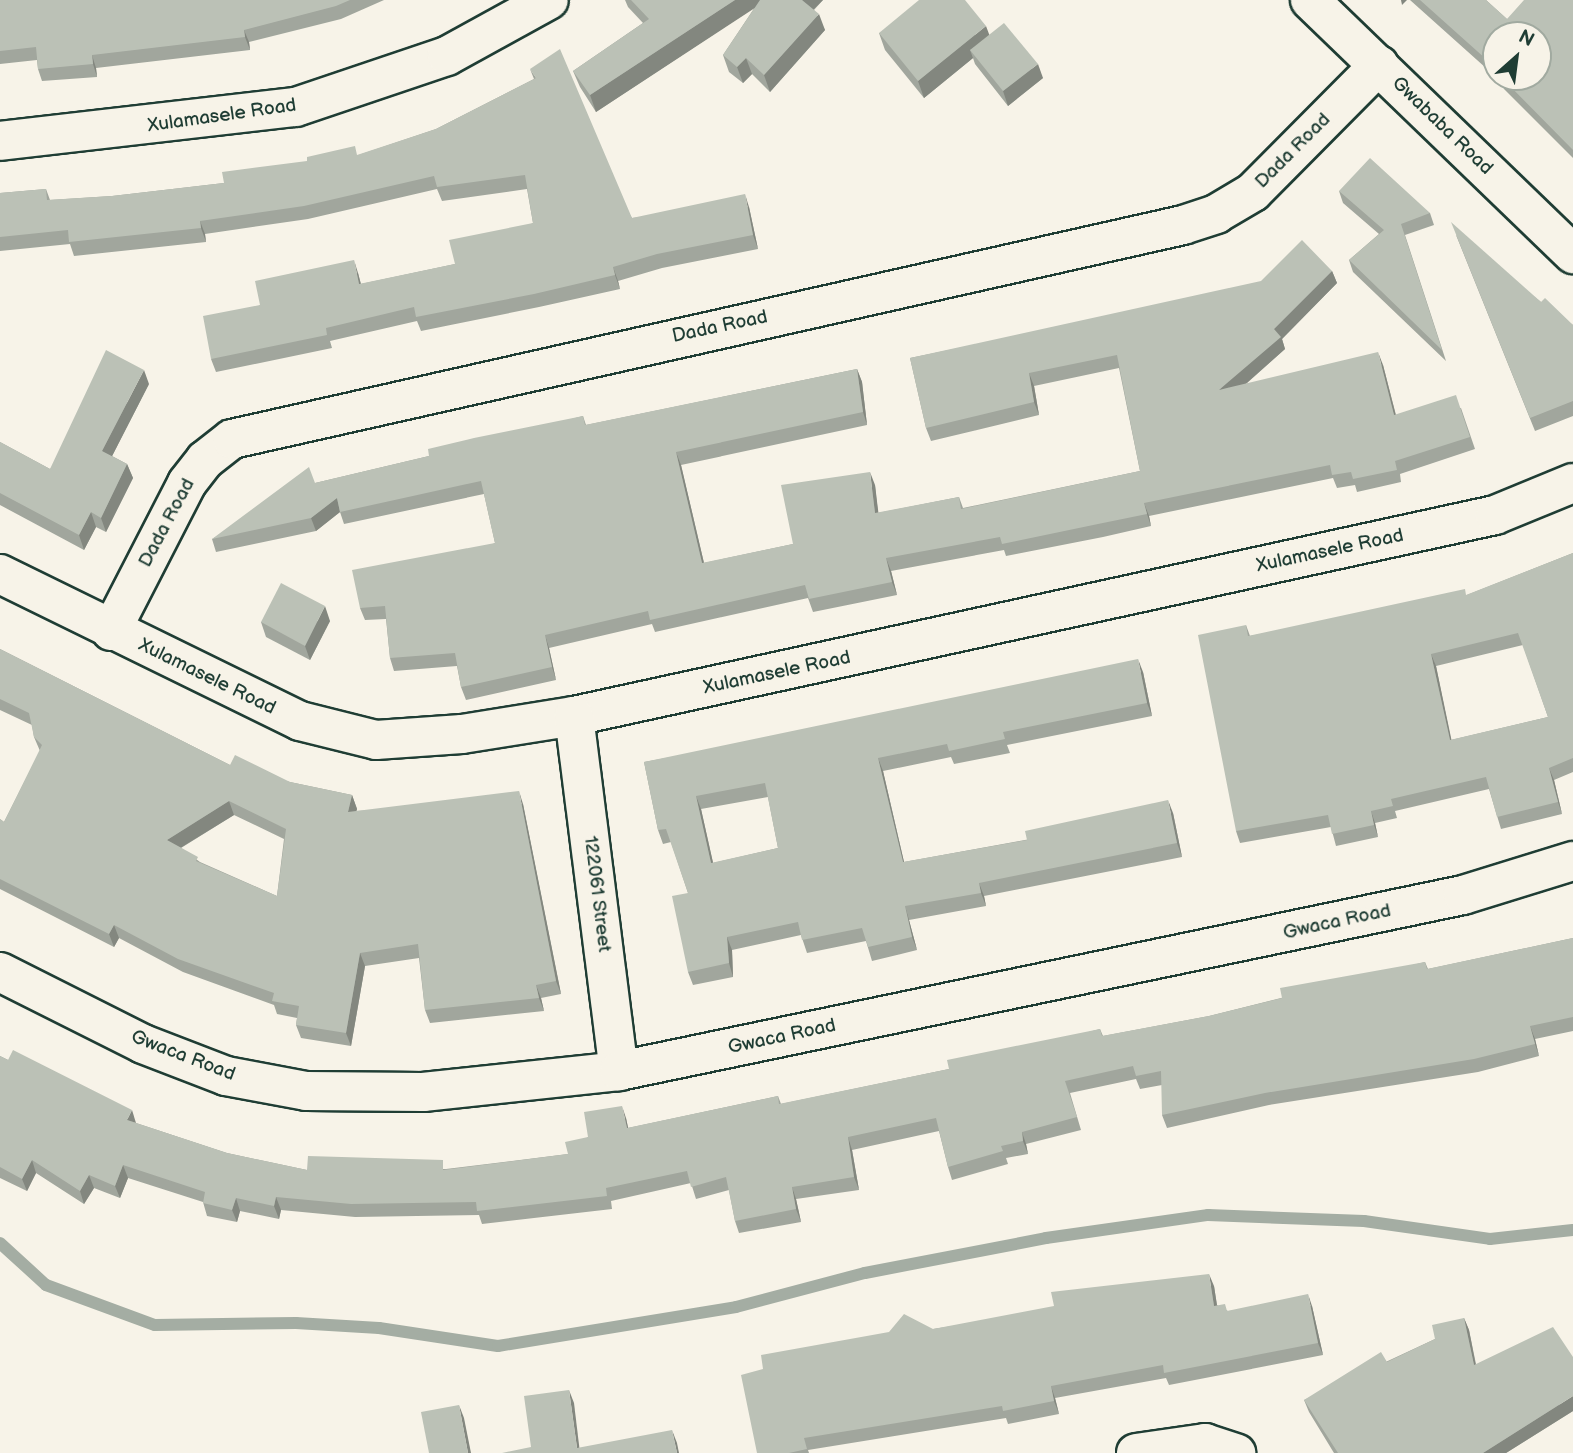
<!DOCTYPE html>
<style>
body{margin:0}
#map{position:relative;width:1573px;height:1453px;overflow:hidden;background:#f7f3e8;font-family:"Balsamiq Sans",sans-serif}
div>[style]{position:absolute}
.stream>*{height:12px;margin:-6px;padding:0 6px;transform-origin:6px;border-radius:6px;background:#a4ada3}
.roads{filter:drop-shadow(2px 0 #1f3d34) drop-shadow(-2px 0 #1f3d34) drop-shadow(0 2px #1f3d34) drop-shadow(0 -2px #1f3d34)}
.minor>*{height:38px;margin:-19px;padding:0 19px;transform-origin:19px;border-radius:19px;background:#f7f3e8}
.wall>*{inset:0;background:#a1a69d}
.shaded-wall>*{inset:0;background:#83877f}
.building>*{inset:0;background:#bbc1b6}
span{translate:-50% -50%;white-space:nowrap;text-align:center;line-height:1.15;-webkit-text-stroke:6px #f7f3e8;paint-order:stroke}
.street-label{font-size:19px;color:#1f3d34}
.north{position:absolute;left:1482px;top:21px;width:70px;height:70px;box-sizing:border-box;background:#f7f3e8;border:2px solid #a1aaa0;border-radius:50%;rotate:28deg;font-size:19px;font-weight:700;line-height:28px;text-align:center;color:#1f3d34}
.north::after{content:'';display:block;margin:auto;width:24px;height:32px;background:#1f3d34;clip-path:polygon(50% 0,100% 100%,50% 72%,0 100%)}
</style>
<div id="map">
<div class="stream">
<i style="left:0;top:1243px;width:62px;rotate:42.4deg"></i>
<i style="left:46px;top:1285px;width:116px;rotate:20.2deg"></i>
<i style="left:155px;top:1325px;width:141px;rotate:-0.8deg"></i>
<i style="left:296px;top:1323px;width:83px;rotate:3.4deg"></i>
<i style="left:379px;top:1328px;width:120px;rotate:8.6deg"></i>
<i style="left:498px;top:1346px;width:241px;rotate:-9.3deg"></i>
<i style="left:736px;top:1307px;width:133px;rotate:-14.8deg"></i>
<i style="left:865px;top:1273px;width:184px;rotate:-10.9deg"></i>
<i style="left:1046px;top:1238px;width:164px;rotate:-8.1deg"></i>
<i style="left:1208px;top:1215px;width:156px;rotate:2.2deg"></i>
<i style="left:1364px;top:1221px;width:127px;rotate:8.1deg"></i>
<i style="left:1490px;top:1239px;width:83px;rotate:-6.2deg"></i>
</div>
<div class="roads">
<div class="minor">
<i style="left:1310px;top:0;width:366px;rotate:44deg"></i>
<i style="left:0;top:141px;width:298px;rotate:-6.6deg"></i>
<i style="left:296px;top:107px;width:159px;rotate:-18.7deg"></i>
<i style="left:447px;top:56px;width:116px;rotate:-28.8deg"></i>
<i style="left:0;top:574px;width:334px;rotate:26.1deg"></i>
<i style="left:300px;top:721px;width:78px;rotate:14deg"></i>
<i style="left:376px;top:740px;width:86px;rotate:-4deg"></i>
<i style="left:462px;top:734px;width:113px;rotate:-9.1deg"></i>
<i style="left:574px;top:716px;width:943px;rotate:-12.31deg"></i>
<i style="left:1495px;top:515px;width:84px;rotate:-22.3deg"></i>
<i style="left:111px;top:631px;width:166px;rotate:-62.8deg"></i>
<i style="left:187px;top:483px;width:29px;rotate:-52deg"></i>
<i style="left:205px;top:460px;width:34px;rotate:-38deg"></i>
<i style="left:232px;top:439px;width:975px;rotate:-12.68deg"></i>
<i style="left:1183px;top:225px;width:35px;rotate:-18deg"></i>
<i style="left:1216px;top:214px;width:43px;rotate:-30.7deg"></i>
<i style="left:1253px;top:192px;width:179px;rotate:-45.2deg"></i>
<i style="left:574px;top:716px;width:358px;rotate:82.8deg"></i>
<i style="left:0;top:972px;width:160px;rotate:26.7deg"></i>
<i style="left:143px;top:1044px;width:89px;rotate:21.1deg"></i>
<i style="left:226px;top:1076px;width:81px;rotate:10.6deg"></i>
<i style="left:306px;top:1091px;width:117px;rotate:0.5deg"></i>
<i style="left:423px;top:1092px;width:197px;rotate:-6.1deg"></i>
<i style="left:619px;top:1071px;width:862px;rotate:-11.78deg"></i>
<i style="left:1463px;top:895px;width:115px;rotate:-17.2deg"></i>
<i style="left:1136px;top:1453px;width:70px;rotate:-8.2deg"></i>
<i style="left:1205px;top:1443px;width:33px;rotate:18deg"></i>
</div>
</div>
<div class="wall">
<i style="clip-path:polygon(0 0,384px 0,341px 19px,249px 42px,250px 50px,96px 68px,97px 77px,42px 81px,38px 69px,37px 60px,0 64px)"></i>
<i style="clip-path:polygon(625px 0,823px 0,814px 10px,825px 30px,770px 92px,752px 74px,743px 83px,729px 72px,723px 55px,755px 7px,596px 112px,580px 87px,573px 71px,643px 23px,628px 7px)"></i>
<i style="clip-path:polygon(1410px 0,1486px 0,1507px 19px,1573px 0,1573px 158px,1504px 89px,1501px 82px,1496px 77px,1538px 77px,1496px 35px,1496px 77px)"></i>
<i style="clip-path:polygon(879px 33px,989px 35px,1043px 78px,1008px 106px,975px 64px,973px 58px,924px 98px,885px 50px)"></i>
<i style="clip-path:polygon(530px 69px,632px 218px,749px 207px,758px 249px,662px 268px,618px 281px,620px 289px,539px 307px,421px 331px,417px 321px,330px 341px,332px 348px,216px 372px,211px 359px,260px 305px,358px 273px,361px 284px,455px 264px,533px 223px,527px 189px,442px 201px,437px 189px,308px 219px,205px 234px,206px 242px,74px 256px,70px 244px,0 251px,0 193px,46px 189px,50px 200px,112px 196px,224px 183px,359px 155px,436px 129px,534px 79px)"></i>
<i style="clip-path:polygon(1339px 191px,1430px 213px,1434px 225px,1405px 235px,1446px 361px,1353px 272px,1349px 260px,1379px 234px,1343px 203px)"></i>
<i style="clip-path:polygon(1456px 235px,1541px 302px,1573px 325px,1573px 416px,1535px 431px)"></i>
<i style="clip-path:polygon(1332px 271px,1337px 283px,1282px 339px,1285px 349px,1246px 384px,1383px 365px,1396px 415px,1461px 408px,1475px 449px,1400px 474px,1401px 482px,1357px 492px,1355px 485px,1337px 488px,1333px 478px,1149px 516px,1151px 526px,1103px 537px,1006px 556px,1004px 550px,891px 571px,897px 595px,813px 612px,808px 598px,655px 632px,652px 624px,549px 648px,556px 680px,466px 700px,461px 687px,457px 666px,394px 671px,390px 658px,386px 619px,365px 620px,360px 608px,495px 543px,484px 494px,344px 524px,340px 512px,316px 531px,216px 552px,212px 539px,315px 483px,429px 456px,583px 416px,586px 425px,857px 369px,862px 382px,867px 425px,681px 465px,704px 563px,793px 544px,875px 485px,878px 513px,959px 497px,963px 508px,1140px 471px,1119px 368px,1034px 386px,1039px 415px,931px 441px,926px 428px,910px 358px)"></i>
<i style="clip-path:polygon(149px 384px,112px 456px,127px 464px,133px 478px,106px 532px,96px 527px,84px 550px,0 505px,0 442px,50px 469px)"></i>
<i style="clip-path:polygon(evenodd,1573px 553px,1573px 772px,1554px 780px,1562px 814px,1501px 829px,1489px 789px,1395px 811px,1397px 818px,1375px 823px,1378px 837px,1336px 846px,1331px 827px,1240px 843px,1236px 831px,1246px 625px,1250px 636px,1467px 595px,1573px 553px,1523px 645px,1548px 717px,1451px 740px,1436px 666px,1523px 645px)"></i>
<i style="clip-path:polygon(330px 621px,310px 660px,266px 637px,261px 622px)"></i>
<i style="clip-path:polygon(evenodd,0 649px,230px 765px,290px 782px,352px 795px,357px 809px,356px 811px,523px 804px,561px 994px,541px 998px,544px 1011px,430px 1023px,425px 1010px,419px 958px,365px 966px,351px 1046px,301px 1038px,296px 1025px,297px 1018px,277px 1014px,274px 1005px,183px 972px,119px 938px,114px 947px,0 889px,0 819px,4px 822px,40px 751px,34px 737px,32px 725px,0 710px,0 649px,234px 815px,284px 839px,277px 896px,200px 862px,181px 848px,234px 815px)"></i>
<i style="clip-path:polygon(evenodd,1143px 672px,1152px 716px,1007px 745px,1010px 753px,954px 764px,951px 757px,883px 771px,904px 862px,1173px 813px,1182px 857px,984px 896px,986px 906px,909px 920px,917px 950px,872px 961px,866px 941px,807px 953px,801px 935px,732px 950px,733px 977px,693px 985px,688px 972px,688px 893px,671px 842px,663px 844px,658px 830px,644px 762px,1143px 672px,768px 797px,778px 848px,713px 863px,701px 809px,768px 797px)"></i>
<i style="clip-path:polygon(1573px 938px,1573px 1031px,1535px 1039px,1539px 1056px,1478px 1072px,1269px 1105px,1167px 1128px,1162px 1115px,1162px 1085px,1140px 1089px,1136px 1079px,1070px 1093px,1081px 1130px,1026px 1144px,1028px 1154px,1006px 1158px,1008px 1164px,952px 1180px,948px 1167px,939px 1131px,852px 1150px,859px 1190px,796px 1199px,801px 1222px,739px 1233px,735px 1221px,729px 1190px,696px 1199px,691px 1183px,611px 1201px,612px 1209px,482px 1224px,479px 1215px,355px 1217px,281px 1210px,279px 1219px,240px 1211px,237px 1222px,207px 1216px,203px 1202px,128px 1178px,120px 1198px,94px 1188px,84px 1204px,36px 1173px,27px 1191px,0 1178px,0 1056px,136px 1123px,227px 1153px,307px 1170px,446px 1169px,568px 1154px,588px 1137px,626px 1118px,628px 1128px,778px 1096px,781px 1104px,949px 1069px,1100px 1029px,1103px 1036px,1209px 1016px,1425px 962px,1428px 969px)"></i>
<i style="clip-path:polygon(1214px 1286px,1217px 1305px,1228px 1311px,1312px 1306px,1323px 1355px,1169px 1385px,1166px 1378px,1055px 1398px,1059px 1414px,1008px 1424px,1006px 1418px,808px 1450px,809px 1453px,757px 1453px,933px 1329px)"></i>
<i style="clip-path:polygon(1464px 1318px,1469px 1330px,1476px 1364px,1573px 1411px,1506px 1453px,1334px 1453px,1309px 1412px,1304px 1400px,1435px 1339px)"></i>
</div>
<div class="shaded-wall">
<i style="clip-path:polygon(735px 0,767px 0,596px 112px,590px 95px)"></i>
<i style="clip-path:polygon(802px 0,823px 0,807px 16px)"></i>
<i style="clip-path:polygon(1401px 0,1407px 0,1402px 5px)"></i>
<i style="clip-path:polygon(819px 14px,825px 30px,770px 92px,764px 75px)"></i>
<i style="clip-path:polygon(986px 26px,992px 42px,970px 50px,973px 58px,924px 98px,918px 81px)"></i>
<i style="clip-path:polygon(244px 30px,249px 42px,250px 50px,245px 37px)"></i>
<i style="clip-path:polygon(92px 55px,96px 68px,97px 77px,93px 64px)"></i>
<i style="clip-path:polygon(746px 58px,752px 74px,743px 83px,737px 67px)"></i>
<i style="clip-path:polygon(1038px 64px,1043px 78px,1008px 106px,1003px 91px)"></i>
<i style="clip-path:polygon(745px 194px,749px 207px,758px 249px,753px 235px)"></i>
<i style="clip-path:polygon(200px 221px,205px 234px,206px 242px,201px 228px)"></i>
<i style="clip-path:polygon(354px 260px,358px 273px,364px 297px,359px 284px)"></i>
<i style="clip-path:polygon(613px 267px,618px 281px,620px 289px,615px 275px)"></i>
<i style="clip-path:polygon(1332px 271px,1337px 283px,1282px 339px,1285px 349px,1224px 403px,1219px 390px,1274px 329px)"></i>
<i style="clip-path:polygon(1378px 352px,1383px 365px,1399px 428px,1394px 415px)"></i>
<i style="clip-path:polygon(857px 369px,862px 382px,867px 425px,863px 412px)"></i>
<i style="clip-path:polygon(144px 370px,149px 384px,107px 466px,102px 451px)"></i>
<i style="clip-path:polygon(1029px 373px,1034px 386px,1039px 415px,1034px 402px)"></i>
<i style="clip-path:polygon(676px 452px,681px 465px,707px 576px,702px 563px)"></i>
<i style="clip-path:polygon(127px 464px,133px 478px,106px 532px,101px 518px)"></i>
<i style="clip-path:polygon(870px 472px,875px 485px,880px 526px,875px 513px)"></i>
<i style="clip-path:polygon(337px 498px,340px 512px,316px 531px,311px 518px)"></i>
<i style="clip-path:polygon(1144px 503px,1149px 516px,1151px 526px,1147px 514px)"></i>
<i style="clip-path:polygon(91px 512px,96px 527px,84px 550px,79px 535px)"></i>
<i style="clip-path:polygon(886px 558px,891px 571px,897px 595px,892px 582px)"></i>
<i style="clip-path:polygon(325px 606px,330px 621px,310px 660px,305px 646px)"></i>
<i style="clip-path:polygon(545px 635px,549px 648px,556px 680px,552px 667px)"></i>
<i style="clip-path:polygon(1431px 654px,1436px 666px,1454px 752px,1450px 740px)"></i>
<i style="clip-path:polygon(1138px 659px,1143px 672px,1152px 716px,1147px 703px)"></i>
<i style="clip-path:polygon(878px 758px,883px 771px,907px 875px,903px 862px)"></i>
<i style="clip-path:polygon(1549px 768px,1554px 780px,1562px 814px,1558px 802px)"></i>
<i style="clip-path:polygon(519px 791px,523px 804px,561px 994px,556px 981px)"></i>
<i style="clip-path:polygon(352px 795px,357px 809px,353px 825px,348px 812px)"></i>
<i style="clip-path:polygon(696px 796px,701px 809px,716px 876px,711px 863px)"></i>
<i style="clip-path:polygon(1168px 800px,1173px 813px,1182px 857px,1177px 843px)"></i>
<i style="clip-path:polygon(229px 801px,234px 815px,172px 853px,167px 840px)"></i>
<i style="clip-path:polygon(1371px 811px,1375px 823px,1378px 837px,1374px 825px)"></i>
<i style="clip-path:polygon(979px 883px,984px 896px,986px 906px,981px 893px)"></i>
<i style="clip-path:polygon(905px 906px,909px 920px,917px 950px,912px 937px)"></i>
<i style="clip-path:polygon(114px 925px,119px 938px,114px 947px,109px 934px)"></i>
<i style="clip-path:polygon(727px 937px,732px 950px,733px 977px,729px 963px)"></i>
<i style="clip-path:polygon(360px 953px,365px 966px,351px 1046px,346px 1033px)"></i>
<i style="clip-path:polygon(536px 985px,541px 998px,544px 1011px,539px 998px)"></i>
<i style="clip-path:polygon(1530px 1026px,1535px 1039px,1539px 1056px,1535px 1044px)"></i>
<i style="clip-path:polygon(622px 1106px,626px 1118px,631px 1141px,627px 1128px)"></i>
<i style="clip-path:polygon(132px 1110px,136px 1123px,127px 1120px)"></i>
<i style="clip-path:polygon(1022px 1132px,1026px 1144px,1028px 1154px,1023px 1141px)"></i>
<i style="clip-path:polygon(848px 1137px,852px 1150px,859px 1190px,854px 1177px)"></i>
<i style="clip-path:polygon(32px 1160px,36px 1173px,27px 1191px,22px 1179px)"></i>
<i style="clip-path:polygon(123px 1165px,128px 1178px,120px 1198px,115px 1186px)"></i>
<i style="clip-path:polygon(89px 1175px,94px 1188px,84px 1204px,80px 1191px)"></i>
<i style="clip-path:polygon(792px 1187px,796px 1199px,801px 1222px,796px 1209px)"></i>
<i style="clip-path:polygon(276px 1197px,281px 1210px,279px 1219px,274px 1206px)"></i>
<i style="clip-path:polygon(236px 1198px,240px 1211px,237px 1222px,232px 1210px)"></i>
<i style="clip-path:polygon(1209px 1274px,1214px 1286px,1219px 1319px,1214px 1306px)"></i>
<i style="clip-path:polygon(1308px 1294px,1312px 1306px,1323px 1355px,1318px 1343px)"></i>
<i style="clip-path:polygon(1464px 1318px,1469px 1330px,1478px 1377px,1474px 1365px)"></i>
<i style="clip-path:polygon(1051px 1386px,1055px 1398px,1059px 1414px,1054px 1401px)"></i>
<i style="clip-path:polygon(569px 1390px,574px 1403px,580px 1453px,577px 1448px)"></i>
<i style="clip-path:polygon(1573px 1396px,1573px 1411px,1506px 1453px,1483px 1453px)"></i>
<i style="clip-path:polygon(459px 1405px,464px 1418px,471px 1453px,468px 1453px)"></i>
<i style="clip-path:polygon(672px 1430px,677px 1443px,679px 1453px,677px 1453px)"></i>
</div>
<div class="building">
<i style="clip-path:polygon(0 0,350px 0,336px 6px,244px 30px,245px 37px,92px 55px,93px 64px,38px 69px,36px 47px,0 51px)"></i>
<i style="clip-path:polygon(631px 0,735px 0,590px 95px,573px 71px,649px 19px)"></i>
<i style="clip-path:polygon(760px 0,802px 0,819px 14px,764px 75px,746px 58px,737px 67px,723px 55px)"></i>
<i style="clip-path:polygon(919px 0,965px 0,986px 26px,918px 81px,879px 33px)"></i>
<i style="clip-path:polygon(1420px 0,1486px 0,1507px 19px,1524px 0,1573px 0,1573px 150px,1501px 77px,1538px 77px,1538px 35px,1496px 35px,1496px 68px)"></i>
<i style="clip-path:polygon(1004px 23px,1038px 64px,1003px 91px,970px 50px)"></i>
<i style="clip-path:polygon(560px 49px,632px 218px,745px 194px,753px 235px,657px 254px,613px 267px,615px 275px,534px 294px,416px 317px,414px 307px,326px 328px,327px 335px,211px 359px,203px 316px,260px 305px,255px 281px,354px 260px,359px 284px,455px 264px,449px 240px,533px 223px,525px 175px,437px 187px,434px 176px,304px 206px,200px 221px,201px 228px,69px 242px,68px 230px,0 237px,0 193px,46px 189px,47px 200px,112px 196px,224px 183px,222px 172px,307px 161px,307px 157px,355px 146px,357px 155px,436px 129px,536px 78px,530px 69px)"></i>
<i style="clip-path:polygon(1370px 158px,1430px 213px,1401px 224px,1442px 350px,1349px 260px,1384px 230px,1339px 191px)"></i>
<i style="clip-path:polygon(1451px 222px,1541px 302px,1545px 298px,1573px 325px,1573px 401px,1530px 418px)"></i>
<i style="clip-path:polygon(1302px 240px,1332px 271px,1274px 329px,1281px 337px,1219px 390px,1378px 352px,1394px 415px,1456px 395px,1470px 437px,1395px 461px,1397px 470px,1353px 479px,1351px 472px,1332px 475px,1330px 465px,1144px 503px,1147px 514px,1098px 524px,1002px 544px,1000px 537px,886px 558px,892px 582px,809px 599px,805px 585px,650px 620px,648px 611px,545px 635px,552px 667px,461px 687px,455px 653px,390px 658px,385px 606px,360px 608px,352px 570px,495px 543px,481px 481px,340px 512px,337px 498px,311px 518px,212px 539px,309px 467px,315px 483px,429px 456px,428px 449px,474px 438px,583px 416px,585px 425px,857px 369px,863px 412px,676px 452px,702px 563px,793px 544px,781px 485px,870px 472px,875px 513px,959px 497px,961px 509px,1140px 471px,1117px 355px,1029px 373px,1034px 402px,926px 428px,910px 358px,1261px 281px)"></i>
<i style="clip-path:polygon(106px 350px,144px 370px,102px 451px,127px 464px,101px 518px,91px 512px,79px 535px,0 493px,0 442px,50px 469px)"></i>
<i style="clip-path:polygon(evenodd,1573px 553px,1573px 758px,1549px 768px,1558px 802px,1497px 817px,1486px 777px,1391px 799px,1393px 806px,1371px 811px,1374px 825px,1332px 834px,1328px 815px,1236px 831px,1198px 635px,1246px 625px,1248px 636px,1465px 589px,1466px 595px,1573px 553px,1518px 633px,1548px 717px,1450px 740px,1431px 654px,1518px 633px)"></i>
<i style="clip-path:polygon(281px 583px,325px 606px,305px 646px,261px 622px)"></i>
<i style="clip-path:polygon(evenodd,0 649px,230px 765px,235px 755px,290px 782px,352px 795px,348px 812px,519px 791px,556px 981px,536px 985px,539px 998px,425px 1010px,418px 944px,360px 953px,346px 1033px,296px 1025px,299px 1006px,272px 1001px,274px 993px,178px 959px,114px 925px,109px 934px,0 879px,0 819px,4px 822px,42px 745px,34px 737px,29px 713px,0 699px,0 649px,229px 801px,286px 829px,277px 896px,196px 861px,198px 857px,167px 840px,229px 801px)"></i>
<i style="clip-path:polygon(evenodd,1138px 659px,1147px 703px,1003px 732px,1005px 739px,949px 751px,947px 744px,878px 758px,903px 862px,1027px 840px,1025px 831px,1168px 800px,1177px 843px,979px 883px,981px 893px,905px 906px,912px 937px,868px 947px,862px 928px,802px 940px,798px 922px,727px 937px,729px 963px,688px 972px,672px 896px,688px 893px,666px 829px,658px 830px,644px 762px,1138px 659px,765px 783px,778px 848px,711px 863px,696px 796px,765px 783px)"></i>
<i style="clip-path:polygon(1573px 938px,1573px 1017px,1530px 1026px,1535px 1044px,1474px 1059px,1265px 1093px,1162px 1115px,1161px 1071px,1136px 1076px,1133px 1066px,1065px 1081px,1077px 1117px,1022px 1132px,1023px 1141px,1001px 1146px,1003px 1151px,948px 1167px,936px 1118px,848px 1137px,854px 1177px,792px 1187px,796px 1209px,735px 1221px,726px 1177px,691px 1187px,687px 1171px,606px 1188px,607px 1196px,477px 1211px,476px 1202px,351px 1204px,276px 1197px,274px 1206px,236px 1198px,232px 1210px,203px 1203px,205px 1192px,123px 1165px,115px 1186px,89px 1175px,80px 1191px,32px 1160px,22px 1179px,0 1167px,0 1056px,8px 1060px,13px 1050px,132px 1110px,127px 1120px,227px 1153px,307px 1170px,308px 1156px,443px 1160px,443px 1170px,568px 1154px,565px 1142px,588px 1137px,584px 1112px,622px 1106px,627px 1128px,778px 1096px,779px 1104px,949px 1069px,947px 1060px,1100px 1029px,1102px 1036px,1209px 1016px,1282px 998px,1280px 988px,1425px 962px,1427px 969px)"></i>
<i style="clip-path:polygon(1209px 1274px,1214px 1306px,1225px 1304px,1227px 1311px,1308px 1294px,1318px 1343px,1164px 1373px,1163px 1365px,1051px 1386px,1054px 1401px,1003px 1411px,1002px 1406px,804px 1438px,807px 1449px,789px 1453px,757px 1453px,741px 1375px,763px 1369px,761px 1355px,889px 1332px,904px 1314px,933px 1329px,1054px 1306px,1051px 1292px)"></i>
<i style="clip-path:polygon(1464px 1318px,1474px 1365px,1553px 1327px,1573px 1357px,1573px 1396px,1483px 1453px,1338px 1453px,1304px 1400px,1381px 1352px,1387px 1362px,1435px 1339px,1432px 1325px)"></i>
<i style="clip-path:polygon(569px 1390px,577px 1448px,672px 1430px,677px 1453px,502px 1453px,531px 1447px,524px 1396px)"></i>
<i style="clip-path:polygon(459px 1405px,468px 1453px,429px 1453px,421px 1412px)"></i>
</div>
<div class="street-label">
<span style="left:222px;top:116px;rotate:-8deg">Xulamasele Road</span>
<span style="left:1442px;top:126px;rotate:44deg">Gwababa Road</span>
<span style="left:1293px;top:151px;rotate:-45deg">Dada Road</span>
<span style="left:720px;top:327px;rotate:-12deg">Dada Road</span>
<span style="left:167px;top:523px;rotate:-62deg">Dada Road</span>
<span style="left:1330px;top:551px;rotate:-12deg">Xulamasele Road</span>
<span style="left:777px;top:673px;rotate:-12deg">Xulamasele Road</span>
<span style="left:207px;top:677px;rotate:26deg">Xulamasele Road</span>
<span style="left:597px;top:894px;rotate:83deg">122061 Street</span>
<span style="left:1337px;top:922px;rotate:-12deg">Gwaca Road</span>
<span style="left:782px;top:1037px;rotate:-12deg">Gwaca Road</span>
<span style="left:183px;top:1056px;rotate:21deg">Gwaca Road</span>
</div>
<div class="north">N</div>
</div>
